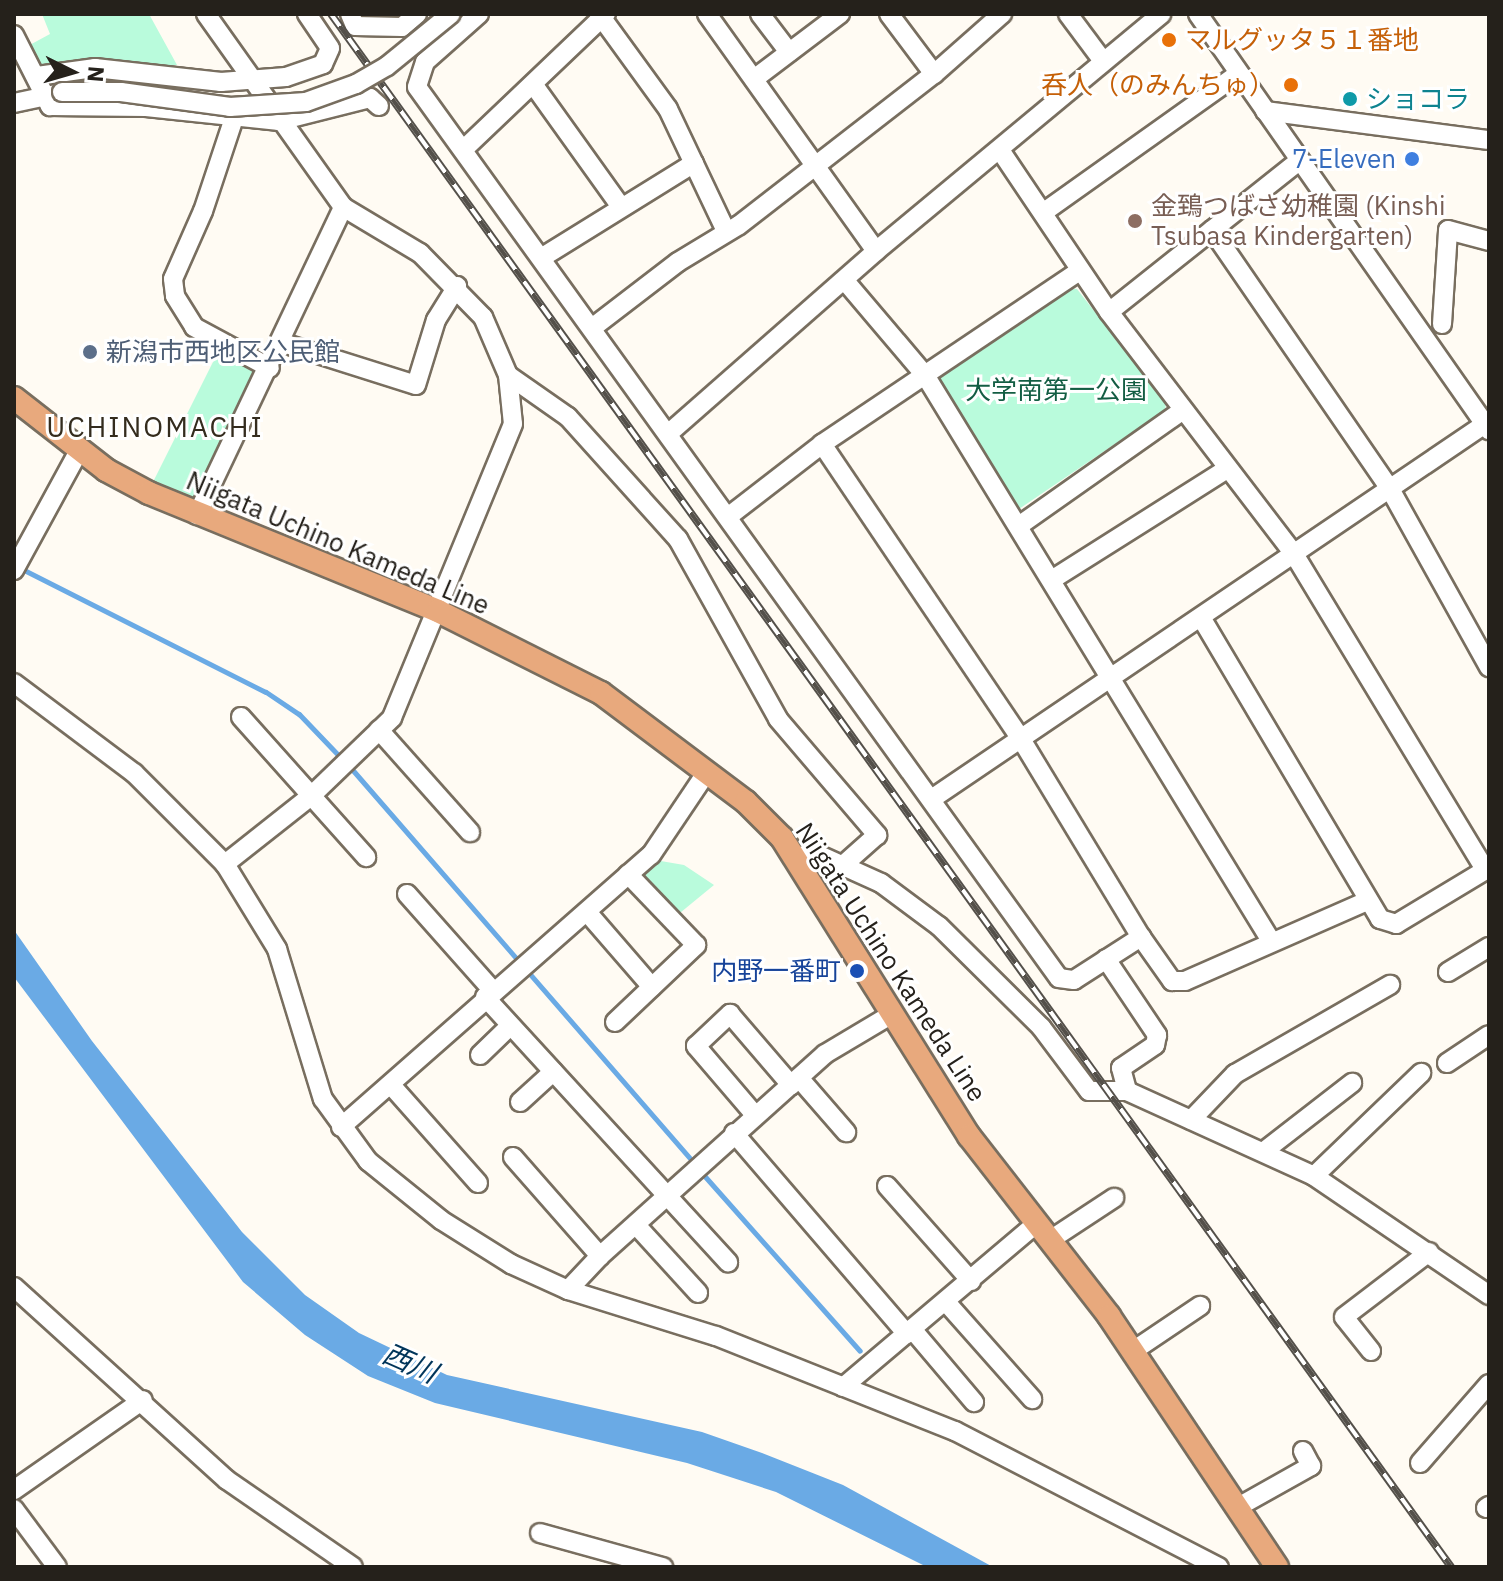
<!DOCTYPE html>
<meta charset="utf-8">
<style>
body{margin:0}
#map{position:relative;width:1503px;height:1581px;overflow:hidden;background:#fffbf3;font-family:"IBM Plex Sans","Noto Sans JP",sans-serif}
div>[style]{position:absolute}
.green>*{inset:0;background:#b9fbdc}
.water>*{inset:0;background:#6aaae5}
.stream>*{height:5px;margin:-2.5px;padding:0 2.5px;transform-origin:2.5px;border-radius:2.5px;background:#6aaae5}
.roads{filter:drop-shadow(2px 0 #786e5f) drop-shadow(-2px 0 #786e5f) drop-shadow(0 2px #786e5f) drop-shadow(0 -2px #786e5f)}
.minor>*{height:18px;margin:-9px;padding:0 9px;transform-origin:9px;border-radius:9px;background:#fff}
.major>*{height:22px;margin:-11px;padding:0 11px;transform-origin:11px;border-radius:11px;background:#e8a97d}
.rail>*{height:8px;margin-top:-4px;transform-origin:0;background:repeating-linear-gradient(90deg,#fff 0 15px,#54504a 0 30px);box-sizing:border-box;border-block:2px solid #54504a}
.bridges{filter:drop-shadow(2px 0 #786e5f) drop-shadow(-2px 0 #786e5f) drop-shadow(0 2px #786e5f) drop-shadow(0 -2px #786e5f)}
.minor-bridge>*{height:18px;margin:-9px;padding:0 9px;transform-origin:9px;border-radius:9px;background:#fff}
.dots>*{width:22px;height:22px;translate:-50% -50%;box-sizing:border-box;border:4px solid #fff;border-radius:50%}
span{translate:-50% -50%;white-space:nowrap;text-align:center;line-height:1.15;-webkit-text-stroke:6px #fff;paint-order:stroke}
.food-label{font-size:26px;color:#c56008}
.left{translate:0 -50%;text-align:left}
.right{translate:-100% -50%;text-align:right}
.culture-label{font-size:26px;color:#0d838f}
.shop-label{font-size:26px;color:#366cbe}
.education-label{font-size:26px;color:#785e54}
.service-label{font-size:26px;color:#4e5e75}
.park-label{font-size:26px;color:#135d43}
.street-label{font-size:26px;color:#25211b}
.transit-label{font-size:26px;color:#164399}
.neighbourhood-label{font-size:28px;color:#342c1e;letter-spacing:2px}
.water-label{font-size:28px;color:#01355a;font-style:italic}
.frame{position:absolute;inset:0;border:16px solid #25211b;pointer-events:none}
.north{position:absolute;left:32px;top:32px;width:80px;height:80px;-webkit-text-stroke:6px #fff;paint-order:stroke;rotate:95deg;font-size:22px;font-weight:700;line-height:32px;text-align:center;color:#25211b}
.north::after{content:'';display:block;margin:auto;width:28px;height:36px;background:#25211b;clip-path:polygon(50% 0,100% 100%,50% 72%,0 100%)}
</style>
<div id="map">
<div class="green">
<i style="clip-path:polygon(42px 14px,149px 14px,177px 65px,38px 71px,26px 47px,50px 34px)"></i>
<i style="clip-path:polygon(1069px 288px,1077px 289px,1166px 403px,1165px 410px,1019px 509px,938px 378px)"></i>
<i style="clip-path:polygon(222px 344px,268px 368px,197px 513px,150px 488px)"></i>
<i style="clip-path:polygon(655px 860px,684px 865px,714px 885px,675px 917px,641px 874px)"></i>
</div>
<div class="water">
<i style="clip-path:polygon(14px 930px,92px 1041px,242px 1232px,305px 1295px,359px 1333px,447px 1375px,702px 1432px,762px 1453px,843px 1485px,993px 1567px,927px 1567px,776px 1492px,687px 1463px,435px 1403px,368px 1376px,305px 1335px,243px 1282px,14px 977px)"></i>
</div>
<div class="stream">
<i style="left:20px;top:568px;width:275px;rotate:26.8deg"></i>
<i style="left:266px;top:692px;width:40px;rotate:34deg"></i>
<i style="left:299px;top:714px;width:64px;rotate:46.3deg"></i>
<i style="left:350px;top:767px;width:526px;rotate:49.01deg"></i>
<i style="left:701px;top:1172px;width:239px;rotate:48.4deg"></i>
</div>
<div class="roads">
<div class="minor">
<i style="left:206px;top:14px;width:237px;rotate:54.6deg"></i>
<i style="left:343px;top:207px;width:90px;rotate:30.9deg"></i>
<i style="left:420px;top:253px;width:90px;rotate:45.5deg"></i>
<i style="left:483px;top:317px;width:63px;rotate:66.7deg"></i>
<i style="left:508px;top:375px;width:49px;rotate:84.2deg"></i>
<i style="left:513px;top:424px;width:318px;rotate:112.4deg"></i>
<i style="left:392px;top:718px;width:112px;rotate:136.1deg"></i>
<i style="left:311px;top:796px;width:110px;rotate:141.7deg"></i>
<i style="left:350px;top:14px;width:13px;rotate:67deg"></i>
<i style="left:355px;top:26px;width:47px;rotate:1.2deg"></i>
<i style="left:402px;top:27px;width:20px;rotate:-41deg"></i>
<i style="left:479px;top:14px;width:72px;rotate:138.4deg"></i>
<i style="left:425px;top:62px;width:26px;rotate:108deg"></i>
<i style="left:417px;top:87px;width:1098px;rotate:54.23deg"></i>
<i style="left:1059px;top:978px;width:15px;rotate:8deg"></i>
<i style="left:1074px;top:980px;width:80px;rotate:-32.7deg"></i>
<i style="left:1141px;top:937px;width:54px;rotate:54.8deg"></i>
<i style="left:1172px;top:981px;width:13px"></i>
<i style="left:1185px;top:981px;width:197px;rotate:-23.7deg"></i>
<i style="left:599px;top:14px;width:117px;rotate:54deg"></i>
<i style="left:668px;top:109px;width:135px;rotate:64.6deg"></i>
<i style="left:707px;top:14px;width:291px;rotate:54.5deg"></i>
<i style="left:760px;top:14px;width:48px;rotate:52.7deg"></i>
<i style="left:889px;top:14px;width:75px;rotate:53.1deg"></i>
<i style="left:1068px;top:14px;width:59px;rotate:53.3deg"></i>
<i style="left:1198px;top:14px;width:508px;rotate:55.03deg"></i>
<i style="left:14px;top:35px;width:80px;rotate:63.1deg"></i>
<i style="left:50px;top:106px;width:96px;rotate:0.6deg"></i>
<i style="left:146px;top:107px;width:134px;rotate:6deg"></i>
<i style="left:279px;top:121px;width:94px;rotate:-14.2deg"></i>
<i style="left:370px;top:98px;width:12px;rotate:42deg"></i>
<i style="left:37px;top:76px;width:59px;rotate:-7.9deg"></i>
<i style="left:95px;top:68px;width:127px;rotate:6.3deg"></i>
<i style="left:221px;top:82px;width:65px;rotate:-4.4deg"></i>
<i style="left:286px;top:77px;width:39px;rotate:-19deg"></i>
<i style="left:323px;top:64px;width:17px;rotate:-66deg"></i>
<i style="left:330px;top:48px;width:41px;rotate:-124.1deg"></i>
<i style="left:754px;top:79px;width:108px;rotate:-37.1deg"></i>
<i style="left:533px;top:84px;width:151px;rotate:54.4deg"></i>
<i style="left:14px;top:103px;width:43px;rotate:-12.1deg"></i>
<i style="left:1265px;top:111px;width:224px;rotate:7.4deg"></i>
<i style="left:234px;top:118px;width:98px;rotate:108.4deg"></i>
<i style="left:203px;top:211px;width:74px;rotate:113.8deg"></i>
<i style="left:173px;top:279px;width:17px;rotate:83deg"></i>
<i style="left:175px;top:296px;width:36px;rotate:58deg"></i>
<i style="left:194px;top:327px;width:86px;rotate:28.3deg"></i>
<i style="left:464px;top:149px;width:196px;rotate:-43.6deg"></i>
<i style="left:1000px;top:150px;width:195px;rotate:56.1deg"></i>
<i style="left:1109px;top:312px;width:305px;rotate:52.6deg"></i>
<i style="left:1294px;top:554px;width:369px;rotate:58.8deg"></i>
<i style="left:1044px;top:212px;width:237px;rotate:-35.4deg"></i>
<i style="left:1212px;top:230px;width:314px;rotate:55.5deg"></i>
<i style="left:1390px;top:489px;width:204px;rotate:60.9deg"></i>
<i style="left:541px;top:258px;width:180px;rotate:-31.8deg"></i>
<i style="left:846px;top:282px;width:122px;rotate:49.7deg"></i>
<i style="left:925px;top:375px;width:663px;rotate:58.56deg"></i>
<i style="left:1109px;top:312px;width:244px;rotate:-38.5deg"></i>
<i style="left:1442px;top:324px;width:94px;rotate:-86.3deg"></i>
<i style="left:1448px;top:230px;width:42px;rotate:15deg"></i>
<i style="left:592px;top:328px;width:108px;rotate:-37.5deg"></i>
<i style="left:678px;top:262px;width:71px;rotate:-31.2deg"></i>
<i style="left:739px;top:225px;width:247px;rotate:-37.8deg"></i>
<i style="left:934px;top:74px;width:91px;rotate:-41.4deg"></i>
<i style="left:283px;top:343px;width:139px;rotate:17.5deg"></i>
<i style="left:416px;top:385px;width:68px;rotate:-72.9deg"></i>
<i style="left:436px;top:320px;width:40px;rotate:-58deg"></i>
<i style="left:508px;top:375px;width:73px;rotate:35deg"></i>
<i style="left:568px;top:417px;width:164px;rotate:48deg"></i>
<i style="left:678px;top:539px;width:206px;rotate:60.9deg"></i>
<i style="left:778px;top:719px;width:153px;rotate:49.5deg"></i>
<i style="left:877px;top:835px;width:47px;rotate:138.5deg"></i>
<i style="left:669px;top:433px;width:276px;rotate:-41.3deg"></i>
<i style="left:876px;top:251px;width:371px;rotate:-39.7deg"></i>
<i style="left:822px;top:444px;width:356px;rotate:56deg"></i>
<i style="left:1021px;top:739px;width:232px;rotate:58.8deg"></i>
<i style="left:197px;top:515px;width:341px;rotate:-64.6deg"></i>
<i style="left:729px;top:516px;width:118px;rotate:-37.7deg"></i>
<i style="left:822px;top:444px;width:310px;rotate:-33.9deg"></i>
<i style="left:1020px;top:525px;width:199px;rotate:-35.2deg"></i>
<i style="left:14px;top:570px;width:136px;rotate:-61.4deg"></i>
<i style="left:1053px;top:579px;width:206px;rotate:-32.3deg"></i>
<i style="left:1202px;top:619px;width:349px;rotate:59.3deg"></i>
<i style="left:1380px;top:919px;width:17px;rotate:17deg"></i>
<i style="left:1396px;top:924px;width:109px;rotate:-31.1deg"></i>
<i style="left:14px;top:683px;width:150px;rotate:36.9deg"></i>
<i style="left:134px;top:773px;width:129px;rotate:45deg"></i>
<i style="left:225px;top:864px;width:100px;rotate:58.5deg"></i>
<i style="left:277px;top:949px;width:157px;rotate:73deg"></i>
<i style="left:323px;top:1099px;width:77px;rotate:54deg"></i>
<i style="left:368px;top:1161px;width:94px;rotate:38.9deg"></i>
<i style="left:441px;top:1220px;width:83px;rotate:32.2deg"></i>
<i style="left:511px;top:1264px;width:63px;rotate:24.5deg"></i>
<i style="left:568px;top:1290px;width:155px;rotate:17.3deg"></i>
<i style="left:716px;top:1336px;width:257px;rotate:21.7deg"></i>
<i style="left:955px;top:1431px;width:297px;rotate:27.3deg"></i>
<i style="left:241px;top:717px;width:188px;rotate:48.2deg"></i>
<i style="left:379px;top:730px;width:137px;rotate:48.3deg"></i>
<i style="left:933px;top:798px;width:667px;rotate:-34.12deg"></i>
<i style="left:794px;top:856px;width:25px;rotate:-2deg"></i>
<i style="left:819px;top:855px;width:68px;rotate:24.3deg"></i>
<i style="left:881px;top:883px;width:72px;rotate:36.6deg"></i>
<i style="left:939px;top:926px;width:144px;rotate:44.7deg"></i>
<i style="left:1041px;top:1027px;width:80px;rotate:53.1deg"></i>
<i style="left:1089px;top:1091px;width:38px"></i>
<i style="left:1127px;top:1091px;width:205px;rotate:24.4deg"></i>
<i style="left:1314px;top:1176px;width:212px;rotate:34.2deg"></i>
<i style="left:407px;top:894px;width:130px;rotate:48.4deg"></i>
<i style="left:587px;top:912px;width:99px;rotate:49.1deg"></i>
<i style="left:1106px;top:959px;width:92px;rotate:56.1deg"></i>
<i style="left:1157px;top:1035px;width:10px;rotate:101deg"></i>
<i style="left:1155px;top:1045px;width:41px;rotate:145.9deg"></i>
<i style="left:1121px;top:1068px;width:24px;rotate:75deg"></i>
<i style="left:1448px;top:972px;width:48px;rotate:-31.4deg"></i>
<i style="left:485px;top:997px;width:360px;rotate:47.5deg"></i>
<i style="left:615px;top:1022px;width:112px;rotate:-43.5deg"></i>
<i style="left:696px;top:945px;width:98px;rotate:-133.8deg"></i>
<i style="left:480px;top:1055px;width:42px;rotate:-44deg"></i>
<i style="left:1447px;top:1063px;width:50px;rotate:-33.7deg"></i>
<i style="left:799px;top:1078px;width:72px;rotate:49deg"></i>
<i style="left:391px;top:1085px;width:131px;rotate:48.4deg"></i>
<i style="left:520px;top:1102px;width:45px;rotate:-42.3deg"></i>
<i style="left:755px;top:1115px;width:91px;rotate:-130.5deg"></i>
<i style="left:696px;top:1046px;width:47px;rotate:-43.3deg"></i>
<i style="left:730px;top:1014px;width:94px;rotate:49.3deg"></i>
<i style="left:1191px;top:1120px;width:64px;rotate:-46.3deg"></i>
<i style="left:1235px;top:1074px;width:179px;rotate:-29.9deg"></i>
<i style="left:341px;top:1127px;width:412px;rotate:-41.3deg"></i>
<i style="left:651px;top:855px;width:99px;rotate:-56.1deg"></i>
<i style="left:734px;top:1133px;width:265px;rotate:49.3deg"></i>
<i style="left:1263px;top:1152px;width:113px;rotate:-37.8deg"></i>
<i style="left:513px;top:1157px;width:132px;rotate:48.7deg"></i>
<i style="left:1314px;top:1176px;width:149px;rotate:-43.9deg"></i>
<i style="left:887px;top:1186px;width:127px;rotate:48.5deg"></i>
<i style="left:636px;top:1225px;width:92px;rotate:47.6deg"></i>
<i style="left:1050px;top:1240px;width:77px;rotate:-33.3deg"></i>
<i style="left:14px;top:1287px;width:287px;rotate:42.2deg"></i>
<i style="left:227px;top:1480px;width:153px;rotate:34.6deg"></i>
<i style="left:568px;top:1290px;width:47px;rotate:-46.7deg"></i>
<i style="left:600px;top:1256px;width:302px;rotate:-41.9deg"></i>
<i style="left:825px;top:1054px;width:78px;rotate:-30.8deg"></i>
<i style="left:946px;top:1302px;width:130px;rotate:48.4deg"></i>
<i style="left:912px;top:1329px;width:96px;rotate:49.7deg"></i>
<i style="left:1133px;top:1351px;width:81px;rotate:-33.9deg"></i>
<i style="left:1371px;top:1351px;width:43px;rotate:-128.5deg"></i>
<i style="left:1344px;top:1317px;width:107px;rotate:-37.4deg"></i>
<i style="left:843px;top:1387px;width:253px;rotate:-40.2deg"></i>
<i style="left:1420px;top:1463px;width:105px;rotate:-48.9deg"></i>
<i style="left:14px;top:1490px;width:157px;rotate:-34.9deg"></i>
<i style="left:1238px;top:1507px;width:84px;rotate:-29.3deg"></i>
<i style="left:1311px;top:1466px;width:17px;rotate:-118deg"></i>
<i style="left:1486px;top:1508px;width:4px;rotate:-34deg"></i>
<i style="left:14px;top:1509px;width:72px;rotate:53.4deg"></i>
<i style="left:540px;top:1533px;width:128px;rotate:15.5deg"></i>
</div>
<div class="major">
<i style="left:14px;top:398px;width:117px;rotate:38deg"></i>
<i style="left:106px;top:470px;width:49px;rotate:28.1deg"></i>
<i style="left:149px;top:493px;width:312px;rotate:22.2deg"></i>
<i style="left:438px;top:611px;width:182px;rotate:26.7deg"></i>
<i style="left:601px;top:693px;width:181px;rotate:36.9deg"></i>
<i style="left:746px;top:802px;width:51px;rotate:45deg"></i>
<i style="left:782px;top:838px;width:352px;rotate:57.9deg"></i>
<i style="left:969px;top:1136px;width:228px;rotate:52.1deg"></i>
<i style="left:1109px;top:1316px;width:302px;rotate:56.2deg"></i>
</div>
</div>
<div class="rail">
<i style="left:331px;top:14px;width:1915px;rotate:54.2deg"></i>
</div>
<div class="bridges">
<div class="minor-bridge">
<i style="left:62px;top:92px;width:59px"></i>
<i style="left:121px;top:92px;width:110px;rotate:7.8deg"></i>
<i style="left:230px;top:107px;width:76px;rotate:-3.8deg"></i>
<i style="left:306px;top:102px;width:53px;rotate:-19.8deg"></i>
<i style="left:356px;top:84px;width:36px;rotate:-30deg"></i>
<i style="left:387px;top:66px;width:82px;rotate:-39.1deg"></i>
</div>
</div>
<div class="dots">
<i style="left:1169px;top:40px;background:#e8710a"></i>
<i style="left:1291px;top:85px;background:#e8710a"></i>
<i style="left:1350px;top:99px;background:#0f9aa8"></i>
<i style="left:1412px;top:159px;background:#3f7fe0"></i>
<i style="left:1135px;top:221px;background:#8d6e63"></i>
<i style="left:90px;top:352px;background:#5c6f8a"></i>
<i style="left:857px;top:971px;background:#1a4fb4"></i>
</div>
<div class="food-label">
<span class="left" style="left:1185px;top:40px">マルグッタ５１番地</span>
<span class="right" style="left:1275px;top:85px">呑人（のみんちゅ）</span>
</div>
<div class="culture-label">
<span class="left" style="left:1366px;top:99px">ショコラ</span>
</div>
<div class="shop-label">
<span class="right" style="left:1396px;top:159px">7-Eleven</span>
</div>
<div class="education-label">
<span class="left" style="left:1151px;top:221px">金鵄つばさ幼稚園 (Kinshi<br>Tsubasa Kindergarten)</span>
</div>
<div class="service-label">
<span class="left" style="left:106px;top:352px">新潟市西地区公民館</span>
</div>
<div class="park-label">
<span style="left:1056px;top:390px">大学南第一公園</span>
</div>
<div class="street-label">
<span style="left:338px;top:543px;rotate:23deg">Niigata Uchino Kameda Line</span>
<span style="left:891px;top:962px;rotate:57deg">Niigata Uchino Kameda Line</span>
</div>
<div class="transit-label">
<span class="right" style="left:841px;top:971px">内野一番町</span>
</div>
<div class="neighbourhood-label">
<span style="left:155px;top:427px">UCHINOMACHI</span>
</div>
<div class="water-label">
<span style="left:410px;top:1363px;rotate:24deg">西川</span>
</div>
<div class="frame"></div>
<div class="north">N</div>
</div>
